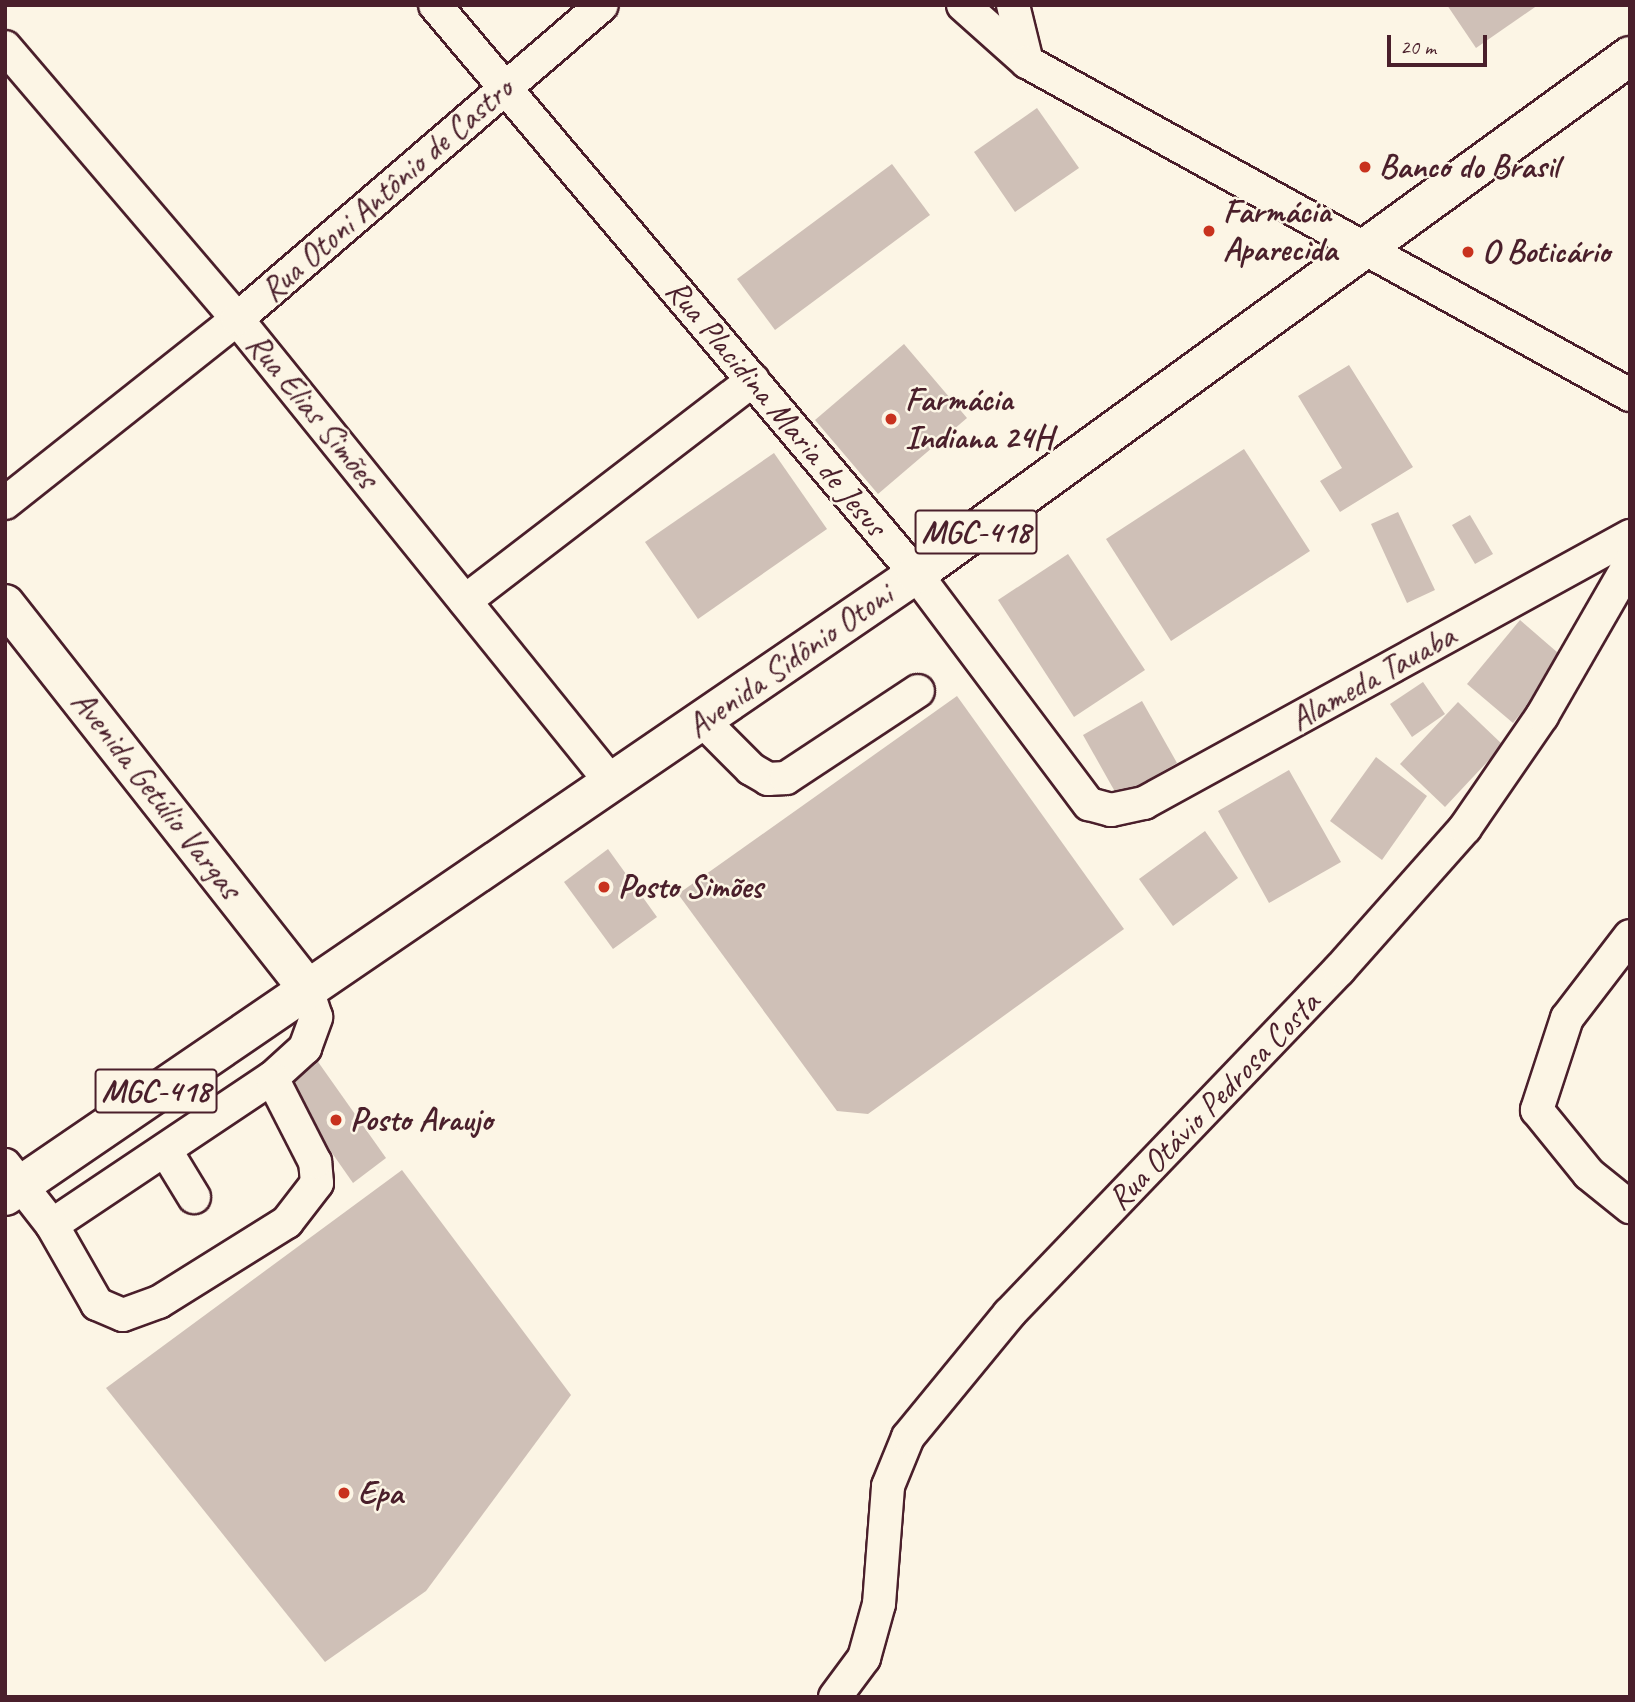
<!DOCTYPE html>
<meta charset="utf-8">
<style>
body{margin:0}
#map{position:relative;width:1635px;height:1702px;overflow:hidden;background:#fcf5e5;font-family:Caveat,sans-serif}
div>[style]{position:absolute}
.building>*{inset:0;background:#cfc0b7}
.roads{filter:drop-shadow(2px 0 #4a1f2b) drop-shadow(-2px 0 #4a1f2b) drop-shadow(0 2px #4a1f2b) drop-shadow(0 -2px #4a1f2b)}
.minor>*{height:32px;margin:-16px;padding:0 16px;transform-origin:16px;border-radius:16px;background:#fcf5e5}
.major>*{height:38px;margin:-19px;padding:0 19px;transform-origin:19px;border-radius:19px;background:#fcf5e5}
.dots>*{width:19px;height:19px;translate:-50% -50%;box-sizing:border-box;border:4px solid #fcf5e5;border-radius:50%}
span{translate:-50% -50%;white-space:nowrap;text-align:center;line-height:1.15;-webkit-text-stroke:5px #fcf5e5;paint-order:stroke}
.shield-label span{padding:2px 5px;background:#fcf5e5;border:2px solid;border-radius:5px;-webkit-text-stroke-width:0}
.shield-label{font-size:32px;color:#4a1f2b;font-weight:700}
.poi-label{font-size:33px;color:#4a1f2b;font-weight:700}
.left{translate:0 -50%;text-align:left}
.street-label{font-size:33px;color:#4a1f2b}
.frame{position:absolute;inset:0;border:7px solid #4a1f2b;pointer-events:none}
.scale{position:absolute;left:1387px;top:35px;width:100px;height:32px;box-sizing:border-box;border:4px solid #4a1f2b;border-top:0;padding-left:9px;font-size:21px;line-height:24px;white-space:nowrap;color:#4a1f2b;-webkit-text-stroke:5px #fcf5e5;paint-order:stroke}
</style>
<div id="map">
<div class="building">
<i style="clip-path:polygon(1447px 5px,1538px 5px,1476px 48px)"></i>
<i style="clip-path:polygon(1037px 108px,1079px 168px,1015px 212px,974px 152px)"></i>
<i style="clip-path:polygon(892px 164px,930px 215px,775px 330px,737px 279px)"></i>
<i style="clip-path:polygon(904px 344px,967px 418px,878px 494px,815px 420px)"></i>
<i style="clip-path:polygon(1349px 365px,1413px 467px,1340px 512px,1320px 481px,1342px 468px,1298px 396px)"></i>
<i style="clip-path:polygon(1244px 449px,1310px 551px,1171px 641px,1106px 539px)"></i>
<i style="clip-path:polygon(774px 453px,827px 529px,698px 619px,645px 542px)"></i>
<i style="clip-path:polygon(1398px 512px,1435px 590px,1407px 603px,1371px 524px)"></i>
<i style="clip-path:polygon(1470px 515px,1493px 554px,1475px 564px,1452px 525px)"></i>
<i style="clip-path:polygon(1068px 554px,1145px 670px,1074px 717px,998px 600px)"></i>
<i style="clip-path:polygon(1520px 620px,1565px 659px,1513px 723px,1467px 684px)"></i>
<i style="clip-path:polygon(1423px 682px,1445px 714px,1412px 737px,1390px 704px)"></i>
<i style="clip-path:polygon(957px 696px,1124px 929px,868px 1114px,837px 1111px,678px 894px)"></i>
<i style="clip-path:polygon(1142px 701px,1177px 763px,1118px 797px,1083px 735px)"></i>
<i style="clip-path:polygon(1458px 702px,1503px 745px,1445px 807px,1400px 764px)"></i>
<i style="clip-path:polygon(1376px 757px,1427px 796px,1382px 860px,1330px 821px)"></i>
<i style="clip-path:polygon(1289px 770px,1341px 862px,1269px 903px,1218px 811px)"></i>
<i style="clip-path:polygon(1205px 831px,1238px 878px,1173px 926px,1139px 879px)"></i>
<i style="clip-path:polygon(608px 849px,657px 917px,613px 949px,564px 882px)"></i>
<i style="clip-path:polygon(316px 1059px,386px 1158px,353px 1183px,283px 1083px)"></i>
<i style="clip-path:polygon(402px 1170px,571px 1395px,426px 1591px,325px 1662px,106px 1388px)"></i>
</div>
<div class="roads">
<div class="minor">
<i style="left:435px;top:5px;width:745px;rotate:49.79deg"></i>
<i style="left:916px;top:574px;width:288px;rotate:53.1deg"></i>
<i style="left:1089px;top:804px;width:23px;rotate:15deg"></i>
<i style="left:1111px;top:810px;width:34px;rotate:-12deg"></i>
<i style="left:1144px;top:803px;width:555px;rotate:-28.78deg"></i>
<i style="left:963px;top:5px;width:86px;rotate:41.7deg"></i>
<i style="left:1013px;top:5px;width:59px;rotate:76.2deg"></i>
<i style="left:1027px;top:62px;width:689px;rotate:28.91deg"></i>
<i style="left:5px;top:47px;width:358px;rotate:49.5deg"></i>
<i style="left:237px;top:319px;width:595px;rotate:51.07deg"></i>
<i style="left:5px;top:503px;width:296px;rotate:-38.4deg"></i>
<i style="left:237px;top:319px;width:481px;rotate:-40.7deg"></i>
<i style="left:465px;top:601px;width:363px;rotate:-37.5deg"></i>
<i style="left:704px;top:722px;width:66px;rotate:45deg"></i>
<i style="left:751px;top:769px;width:20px;rotate:30deg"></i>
<i style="left:768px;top:779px;width:18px;rotate:-3deg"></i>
<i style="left:786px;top:778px;width:158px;rotate:-33.4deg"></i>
<i style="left:1630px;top:936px;width:103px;rotate:127.5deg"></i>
<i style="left:1567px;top:1018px;width:97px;rotate:108.1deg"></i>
<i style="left:1537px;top:1110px;width:82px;rotate:50.9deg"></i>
<i style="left:1589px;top:1174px;width:53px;rotate:38.8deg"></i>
<i style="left:166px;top:1151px;width:54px;rotate:58.7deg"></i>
<i style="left:5px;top:1165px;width:76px;rotate:51.9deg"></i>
<i style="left:52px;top:1225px;width:265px;rotate:-33.8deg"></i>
<i style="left:272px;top:1078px;width:45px;rotate:-42.3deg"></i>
<i style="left:305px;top:1048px;width:33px;rotate:-70deg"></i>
<i style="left:316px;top:1017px;width:33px;rotate:-108deg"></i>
<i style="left:52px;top:1225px;width:91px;rotate:60.3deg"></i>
<i style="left:97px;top:1304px;width:28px;rotate:23deg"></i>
<i style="left:123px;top:1315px;width:38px;rotate:-20deg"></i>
<i style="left:159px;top:1302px;width:151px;rotate:-32deg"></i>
<i style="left:287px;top:1222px;width:49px;rotate:-52.4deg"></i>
<i style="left:317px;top:1183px;width:21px;rotate:-95deg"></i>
<i style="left:315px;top:1162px;width:94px;rotate:-117.1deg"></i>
<i style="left:835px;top:1697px;width:49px;rotate:-53.4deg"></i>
<i style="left:864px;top:1658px;width:56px;rotate:-74.5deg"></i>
<i style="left:879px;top:1604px;width:118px;rotate:-85.6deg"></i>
<i style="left:888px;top:1486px;width:53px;rotate:-67.8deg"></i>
<i style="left:908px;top:1437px;width:159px;rotate:-50.6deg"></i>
<i style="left:1009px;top:1314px;width:477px;rotate:-46.2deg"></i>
<i style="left:1339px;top:970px;width:190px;rotate:-48.4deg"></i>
<i style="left:1465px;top:828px;width:136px;rotate:-55.5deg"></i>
<i style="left:1542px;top:716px;width:177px;rotate:-60.1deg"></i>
</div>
<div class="major">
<i style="left:5px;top:604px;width:486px;rotate:51.8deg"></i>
<i style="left:5px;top:1196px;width:1103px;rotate:-34.32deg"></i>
<i style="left:916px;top:574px;width:882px;rotate:-35.96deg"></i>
</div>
</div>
<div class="dots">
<i style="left:1365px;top:167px;background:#c8321e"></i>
<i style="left:1209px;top:231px;background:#c8321e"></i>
<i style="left:1468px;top:252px;background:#c8321e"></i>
<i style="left:891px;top:419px;background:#c8321e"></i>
<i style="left:604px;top:887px;background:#c8321e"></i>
<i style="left:336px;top:1120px;background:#c8321e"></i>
<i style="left:344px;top:1493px;background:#c8321e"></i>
</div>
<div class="shield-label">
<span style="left:976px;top:532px">MGC-418</span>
<span style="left:156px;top:1091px">MGC-418</span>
</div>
<div class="poi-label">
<span class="left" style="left:1379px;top:167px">Banco do Brasil</span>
<span class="left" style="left:1223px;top:231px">Farmácia<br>Aparecida</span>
<span class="left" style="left:1482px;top:252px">O Boticário</span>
<span class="left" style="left:905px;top:419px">Farmácia<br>Indiana 24H</span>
<span class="left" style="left:618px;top:887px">Posto Simões</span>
<span class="left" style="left:350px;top:1120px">Posto Araujo</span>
<span class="left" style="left:358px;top:1493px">Epa</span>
</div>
<div class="street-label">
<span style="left:387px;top:190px;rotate:-41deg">Rua Otoni Antônio de Castro</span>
<span style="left:776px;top:408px;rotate:50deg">Rua Placidina Maria de Jesus</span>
<span style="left:312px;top:411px;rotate:51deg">Rua Elias Simões</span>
<span style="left:790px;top:661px;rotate:-35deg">Avenida Sidônio Otoni</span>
<span style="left:1373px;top:678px;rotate:-29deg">Alameda Tauaba</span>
<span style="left:156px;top:795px;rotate:52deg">Avenida Getúlio Vargas</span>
<span style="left:1214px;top:1101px;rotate:-46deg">Rua Otávio Pedrosa Costa</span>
</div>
<div class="frame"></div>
<div class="scale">20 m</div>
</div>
